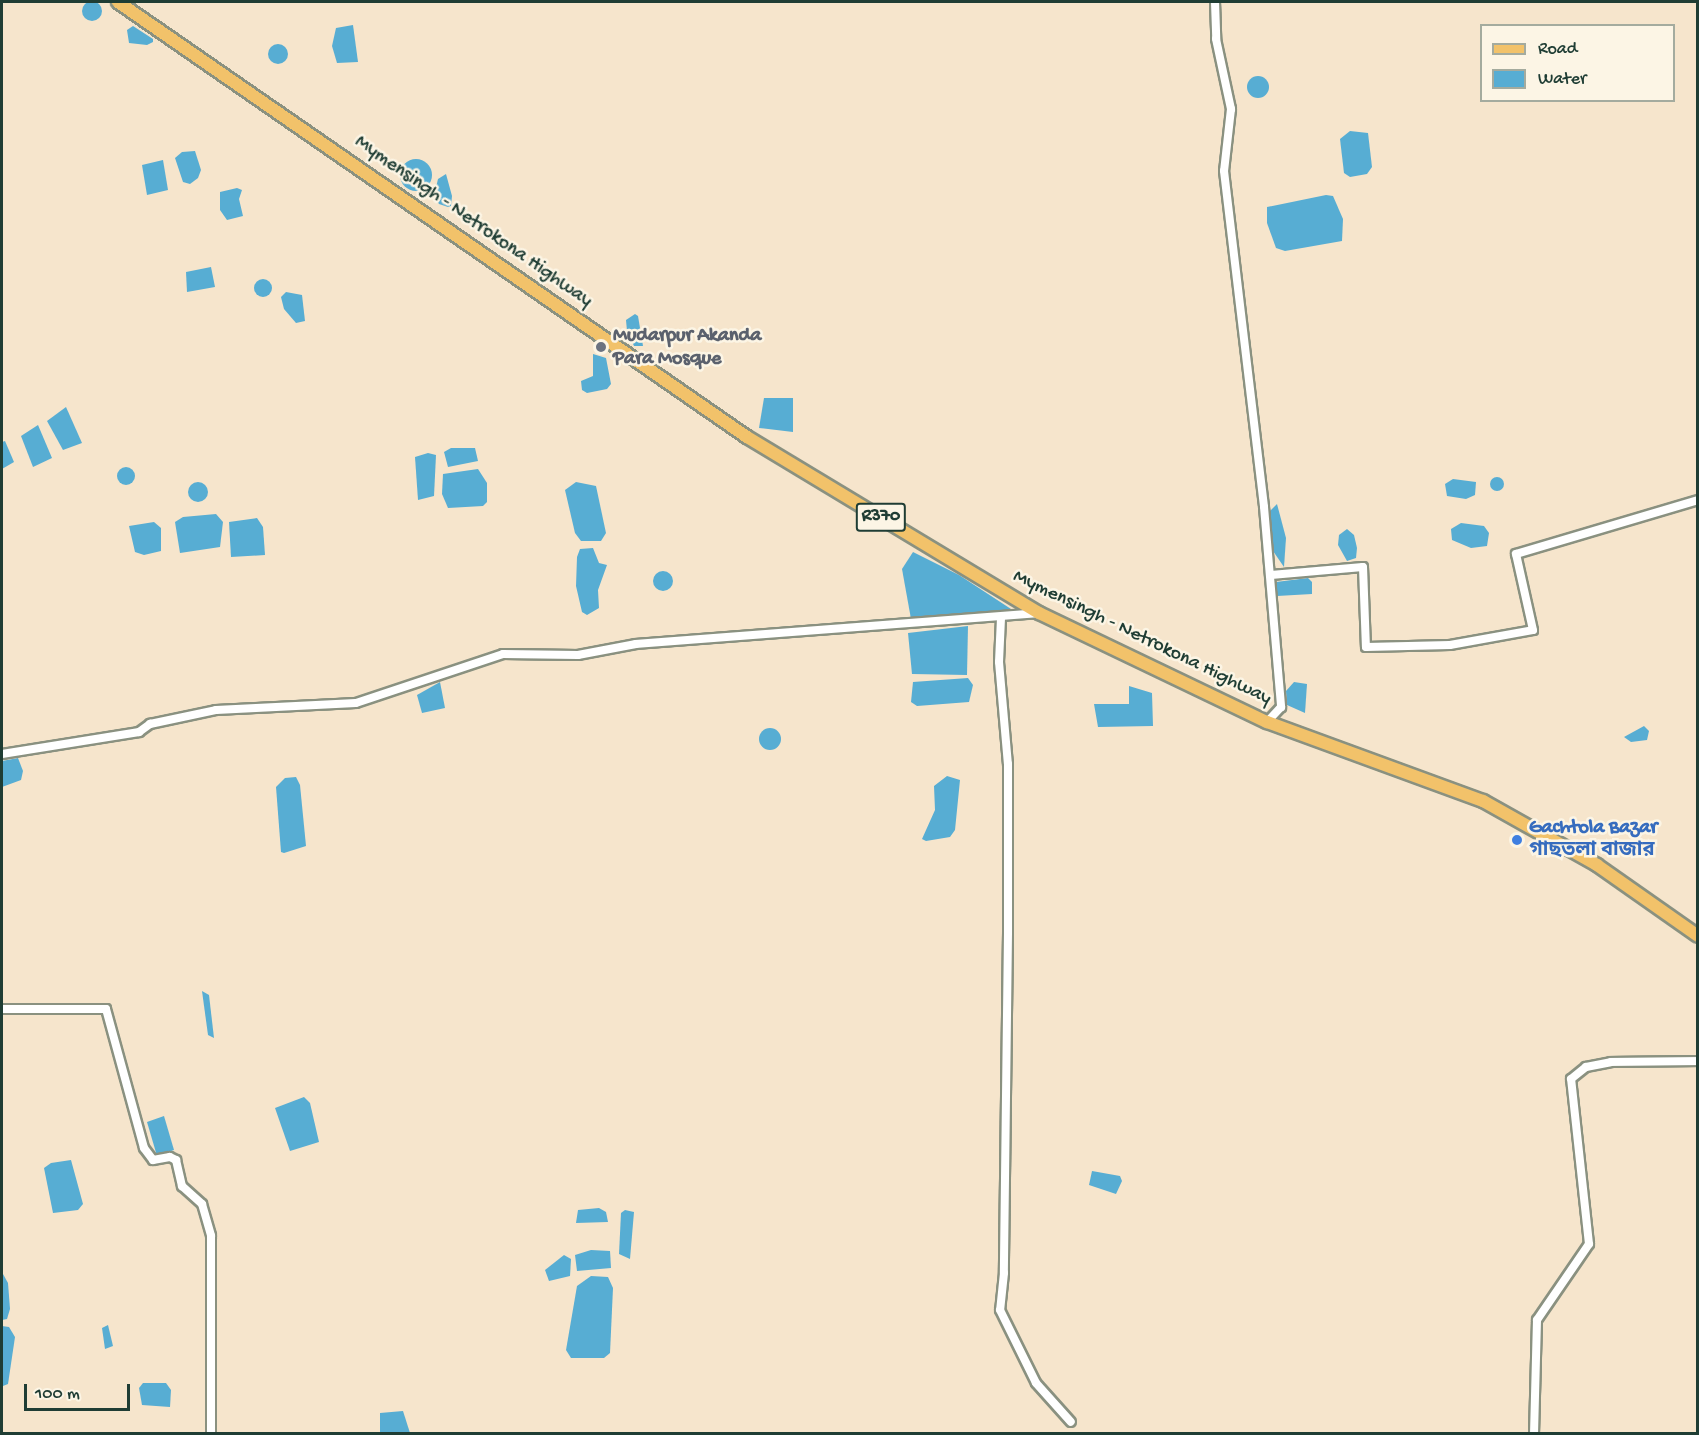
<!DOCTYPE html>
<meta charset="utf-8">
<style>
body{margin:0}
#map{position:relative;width:1699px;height:1435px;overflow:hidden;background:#f6e5cc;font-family:"Gochi Hand","Noto Sans Bengali",sans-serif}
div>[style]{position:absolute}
.water>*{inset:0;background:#57add3}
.round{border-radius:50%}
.roads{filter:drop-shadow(2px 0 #8a9180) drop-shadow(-2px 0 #8a9180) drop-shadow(0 2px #8a9180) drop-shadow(0 -2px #8a9180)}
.street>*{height:8px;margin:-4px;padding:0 4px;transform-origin:4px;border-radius:4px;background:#fff}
.primary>*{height:12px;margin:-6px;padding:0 6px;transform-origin:6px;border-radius:6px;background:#f2c26a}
.dots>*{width:16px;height:16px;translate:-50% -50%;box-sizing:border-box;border:3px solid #fcf5e5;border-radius:50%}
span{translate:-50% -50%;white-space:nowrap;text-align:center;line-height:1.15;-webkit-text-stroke:5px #fcf5e5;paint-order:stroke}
.shield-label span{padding:2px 4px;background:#fcf5e5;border:2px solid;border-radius:4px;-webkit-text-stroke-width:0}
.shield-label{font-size:18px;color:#1f3d34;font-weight:700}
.street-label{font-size:20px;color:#1f3d34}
.worship-label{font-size:20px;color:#5b616d;font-weight:700}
.left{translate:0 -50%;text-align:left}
.shop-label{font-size:20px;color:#366cbe;font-weight:700}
.frame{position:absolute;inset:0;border:3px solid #1f3d34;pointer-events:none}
.legend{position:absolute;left:1480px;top:24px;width:195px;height:78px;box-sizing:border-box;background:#fcf5e5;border:2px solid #a4ab9e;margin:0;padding:8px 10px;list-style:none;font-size:18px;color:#1f3d34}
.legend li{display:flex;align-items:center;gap:12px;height:30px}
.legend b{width:30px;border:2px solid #a4ab9e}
.scale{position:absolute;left:24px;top:1384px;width:106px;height:27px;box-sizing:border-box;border:3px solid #1f3d34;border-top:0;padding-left:8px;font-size:18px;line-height:21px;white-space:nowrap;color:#1f3d34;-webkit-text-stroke:4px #fcf5e5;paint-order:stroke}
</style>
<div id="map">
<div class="water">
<i class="round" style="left:82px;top:1px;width:20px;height:20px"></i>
<i style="clip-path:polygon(353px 25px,358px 62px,337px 63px,332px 46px,336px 28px)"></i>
<i style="clip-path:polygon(133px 26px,153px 39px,153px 42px,147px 45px,129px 43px,127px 30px)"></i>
<i class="round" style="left:268px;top:44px;width:20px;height:20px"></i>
<i class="round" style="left:1247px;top:76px;width:22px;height:22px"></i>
<i style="clip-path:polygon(1350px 131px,1368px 133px,1372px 167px,1367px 174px,1350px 177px,1344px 173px,1340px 139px)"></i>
<i style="clip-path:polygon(195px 151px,201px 170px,198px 178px,190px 184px,183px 182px,175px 158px,182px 152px)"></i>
<i class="round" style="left:400px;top:159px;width:32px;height:32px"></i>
<i style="clip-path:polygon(163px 160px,168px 190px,147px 195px,142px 165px)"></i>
<i style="clip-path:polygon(446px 174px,452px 196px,451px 206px,448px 207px,439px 204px,434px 196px,438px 179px)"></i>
<i style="clip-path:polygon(237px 188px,242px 190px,239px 199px,243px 216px,227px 220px,220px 210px,220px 192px)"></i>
<i style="clip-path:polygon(1326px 195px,1333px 196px,1343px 219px,1342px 241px,1285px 251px,1276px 248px,1267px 223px,1267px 207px)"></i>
<i style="clip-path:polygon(211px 267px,215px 287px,187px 292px,186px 272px)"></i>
<i class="round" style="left:254px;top:279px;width:18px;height:18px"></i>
<i style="clip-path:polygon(286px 292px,302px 295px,305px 321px,296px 323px,284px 309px,281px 297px)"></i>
<i style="clip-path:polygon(635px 314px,638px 316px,643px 346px,634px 346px,627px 331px,626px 320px)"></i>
<i style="clip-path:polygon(593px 354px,606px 358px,611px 384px,607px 389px,587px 393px,582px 390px,581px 381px,593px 376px)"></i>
<i style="clip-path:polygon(764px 398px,793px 398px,793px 432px,759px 428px)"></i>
<i style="clip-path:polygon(66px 407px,82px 443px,63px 450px,47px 421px)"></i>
<i style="clip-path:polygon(38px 425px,52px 458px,33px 467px,21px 436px)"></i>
<i style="clip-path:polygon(5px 441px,14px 462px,2px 469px,2px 442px)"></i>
<i style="clip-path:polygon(451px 448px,475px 448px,478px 461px,448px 467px,444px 452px)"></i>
<i style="clip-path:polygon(428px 453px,436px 455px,434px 496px,418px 500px,415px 457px)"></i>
<i class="round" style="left:117px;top:467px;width:18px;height:18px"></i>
<i style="clip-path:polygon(478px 469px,487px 483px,487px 502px,483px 506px,448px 508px,442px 494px,443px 474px)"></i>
<i class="round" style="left:1490px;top:477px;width:14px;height:14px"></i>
<i style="clip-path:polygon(1453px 479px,1476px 482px,1475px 495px,1466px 499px,1447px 496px,1445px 484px)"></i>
<i style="clip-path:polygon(576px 482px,596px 486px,606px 533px,601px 541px,581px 541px,575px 533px,565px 490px)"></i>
<i class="round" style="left:188px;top:482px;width:20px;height:20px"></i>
<i style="clip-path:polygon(1277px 504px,1286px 538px,1284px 567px,1273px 551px,1270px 537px,1270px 511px)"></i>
<i style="clip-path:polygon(216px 514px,223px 522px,220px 547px,180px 553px,175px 522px,183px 517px)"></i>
<i style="clip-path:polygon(257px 518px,263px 527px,265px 555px,231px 557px,229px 522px)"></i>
<i style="clip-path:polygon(154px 522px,161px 528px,161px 551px,144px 555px,135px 552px,129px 526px)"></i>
<i style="clip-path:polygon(1461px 523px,1484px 526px,1489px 533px,1487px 546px,1471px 548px,1452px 540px,1451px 529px)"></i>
<i style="clip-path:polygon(1347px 529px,1354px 535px,1357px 548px,1356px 558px,1347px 561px,1338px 545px,1339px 535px)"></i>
<i style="clip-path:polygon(593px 548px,599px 563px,607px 565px,598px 590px,599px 608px,587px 615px,582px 612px,576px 586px,577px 557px,580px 549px)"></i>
<i style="clip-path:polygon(913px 552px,959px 575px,1011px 609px,1002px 613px,911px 619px,902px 569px)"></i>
<i class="round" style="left:653px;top:571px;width:20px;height:20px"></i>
<i style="clip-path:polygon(1308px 578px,1312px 582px,1312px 594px,1277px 596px,1276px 582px)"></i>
<i style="clip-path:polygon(968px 626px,967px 675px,912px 674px,908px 633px)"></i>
<i style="clip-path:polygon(968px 678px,973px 685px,969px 702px,917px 706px,911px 702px,913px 682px)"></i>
<i style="clip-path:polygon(440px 682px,445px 708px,422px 713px,417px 695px)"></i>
<i style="clip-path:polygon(1294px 682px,1307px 684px,1305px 713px,1287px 705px,1286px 691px)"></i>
<i style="clip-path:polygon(1129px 686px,1152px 693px,1153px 726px,1098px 727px,1094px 704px,1129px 704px)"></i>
<i style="clip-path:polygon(1644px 726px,1649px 731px,1647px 740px,1631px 742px,1624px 737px)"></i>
<i class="round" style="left:759px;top:728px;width:22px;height:22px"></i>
<i style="clip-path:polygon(18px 758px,23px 771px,21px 780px,2px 787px,2px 761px)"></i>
<i style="clip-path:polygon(947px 776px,960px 780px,955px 830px,950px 837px,926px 841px,922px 839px,935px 810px,934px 786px)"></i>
<i style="clip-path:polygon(296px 777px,300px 785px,306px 846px,284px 853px,281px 852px,276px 787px,285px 778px)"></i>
<i style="clip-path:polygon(202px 991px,209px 995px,214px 1038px,208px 1035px)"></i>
<i style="clip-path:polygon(304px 1097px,310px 1103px,319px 1142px,290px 1151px,275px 1108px)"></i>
<i style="clip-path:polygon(164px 1116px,174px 1150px,157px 1156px,147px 1122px)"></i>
<i style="clip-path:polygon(71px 1160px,83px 1204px,78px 1210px,53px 1213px,44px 1168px,51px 1163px)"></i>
<i style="clip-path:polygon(1092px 1171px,1120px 1176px,1122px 1181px,1116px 1194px,1089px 1185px)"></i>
<i style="clip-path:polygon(599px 1208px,606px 1212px,608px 1222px,576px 1223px,578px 1210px)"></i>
<i style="clip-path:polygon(625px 1210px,634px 1212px,630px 1259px,619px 1254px,621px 1213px)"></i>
<i style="clip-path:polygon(591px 1250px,610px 1251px,611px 1268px,577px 1271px,575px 1255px)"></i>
<i style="clip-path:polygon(564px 1255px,571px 1259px,570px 1276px,549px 1281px,545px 1270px)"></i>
<i style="clip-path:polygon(3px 1274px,8px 1283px,10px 1309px,7px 1319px,2px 1320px)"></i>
<i style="clip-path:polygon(591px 1276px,608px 1277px,613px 1288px,610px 1353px,604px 1358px,571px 1358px,566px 1350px,577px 1286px)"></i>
<i style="clip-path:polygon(108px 1325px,113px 1346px,105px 1349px,102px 1328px)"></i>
<i style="clip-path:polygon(2px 1326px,9px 1327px,15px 1337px,8px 1384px,3px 1386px)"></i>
<i style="clip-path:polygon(143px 1383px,166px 1383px,171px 1390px,170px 1407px,142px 1405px,139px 1388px)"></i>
<i style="clip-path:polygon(403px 1411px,410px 1433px,380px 1433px,380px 1413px)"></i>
</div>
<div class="roads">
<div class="street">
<i style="left:1215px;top:2px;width:37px;rotate:88deg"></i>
<i style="left:1216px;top:39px;width:72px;rotate:77.9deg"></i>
<i style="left:1231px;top:109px;width:62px;rotate:96.4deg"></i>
<i style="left:1224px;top:171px;width:338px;rotate:83.2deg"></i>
<i style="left:1264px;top:507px;width:201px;rotate:85.1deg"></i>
<i style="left:1281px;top:707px;width:21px;rotate:133deg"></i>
<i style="left:1271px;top:575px;width:92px;rotate:-5deg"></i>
<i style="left:1363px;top:567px;width:80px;rotate:87.9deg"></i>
<i style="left:1366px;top:647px;width:84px;rotate:-1.4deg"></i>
<i style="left:1450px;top:645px;width:84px;rotate:-10.2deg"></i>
<i style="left:1533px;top:630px;width:78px;rotate:-102.6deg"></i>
<i style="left:1516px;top:554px;width:190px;rotate:-16.5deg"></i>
<i style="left:1001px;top:618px;width:44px;rotate:92.6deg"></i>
<i style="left:999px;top:662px;width:102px;rotate:85deg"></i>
<i style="left:1008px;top:764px;width:169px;rotate:90deg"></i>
<i style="left:1008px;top:933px;width:340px;rotate:90.7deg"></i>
<i style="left:1004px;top:1273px;width:37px;rotate:96deg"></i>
<i style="left:1000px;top:1310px;width:81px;rotate:63.7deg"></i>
<i style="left:1036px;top:1383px;width:52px;rotate:48.1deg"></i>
<i style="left:2px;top:754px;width:139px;rotate:-9.1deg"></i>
<i style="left:139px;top:732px;width:14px;rotate:-36deg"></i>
<i style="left:150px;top:724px;width:67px;rotate:-12deg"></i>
<i style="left:216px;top:710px;width:140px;rotate:-2.9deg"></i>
<i style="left:356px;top:703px;width:155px;rotate:-18.4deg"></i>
<i style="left:503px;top:654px;width:75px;rotate:0.8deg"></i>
<i style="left:578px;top:655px;width:59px;rotate:-10.7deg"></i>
<i style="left:636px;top:644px;width:401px;rotate:-4.4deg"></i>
<i style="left:2px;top:1009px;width:104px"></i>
<i style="left:106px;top:1009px;width:144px;rotate:74.7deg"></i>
<i style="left:144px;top:1148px;width:15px;rotate:53deg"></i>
<i style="left:153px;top:1160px;width:17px;rotate:-10deg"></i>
<i style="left:170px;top:1157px;width:7px;rotate:27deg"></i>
<i style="left:176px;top:1160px;width:27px;rotate:77deg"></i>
<i style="left:182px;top:1186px;width:27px;rotate:42deg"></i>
<i style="left:202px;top:1204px;width:33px;rotate:74deg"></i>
<i style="left:211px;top:1236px;width:198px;rotate:90deg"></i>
<i style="left:1534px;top:1434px;width:114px;rotate:-88.5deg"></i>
<i style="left:1537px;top:1320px;width:92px;rotate:-55.6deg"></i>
<i style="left:1589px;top:1244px;width:166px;rotate:-96.2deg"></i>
<i style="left:1571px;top:1079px;width:19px;rotate:-39deg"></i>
<i style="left:1586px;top:1067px;width:25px;rotate:-11deg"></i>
<i style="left:1611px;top:1062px;width:87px;rotate:-0.7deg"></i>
</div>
<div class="primary">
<i style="left:118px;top:2px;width:765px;rotate:34.67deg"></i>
<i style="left:747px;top:437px;width:341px;rotate:31.1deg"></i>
<i style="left:1039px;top:613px;width:253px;rotate:25.6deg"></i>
<i style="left:1267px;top:722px;width:230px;rotate:20.1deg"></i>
<i style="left:1483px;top:801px;width:131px;rotate:29.3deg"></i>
<i style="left:1597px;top:865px;width:123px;rotate:35.1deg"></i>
</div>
</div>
<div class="dots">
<i style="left:601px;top:347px;background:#6b7280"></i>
<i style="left:1517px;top:840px;background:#3f7fe0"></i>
</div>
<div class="shield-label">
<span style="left:881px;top:517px">R370</span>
</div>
<div class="street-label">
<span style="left:473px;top:222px;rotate:35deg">Mymensingh - Netrokona Highway</span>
<span style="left:1142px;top:638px;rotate:26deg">Mymensingh - Netrokona Highway</span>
</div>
<div class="worship-label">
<span class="left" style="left:613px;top:348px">Mudarpur Akanda<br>Para Mosque</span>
</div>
<div class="shop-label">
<span class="left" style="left:1529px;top:840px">Gachtola Bazar<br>গাছতলা বাজার</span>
</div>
<div class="frame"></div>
<ul class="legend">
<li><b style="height:8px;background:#f2c26a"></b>Road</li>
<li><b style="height:16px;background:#57add3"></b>Water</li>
</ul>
<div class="scale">100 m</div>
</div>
